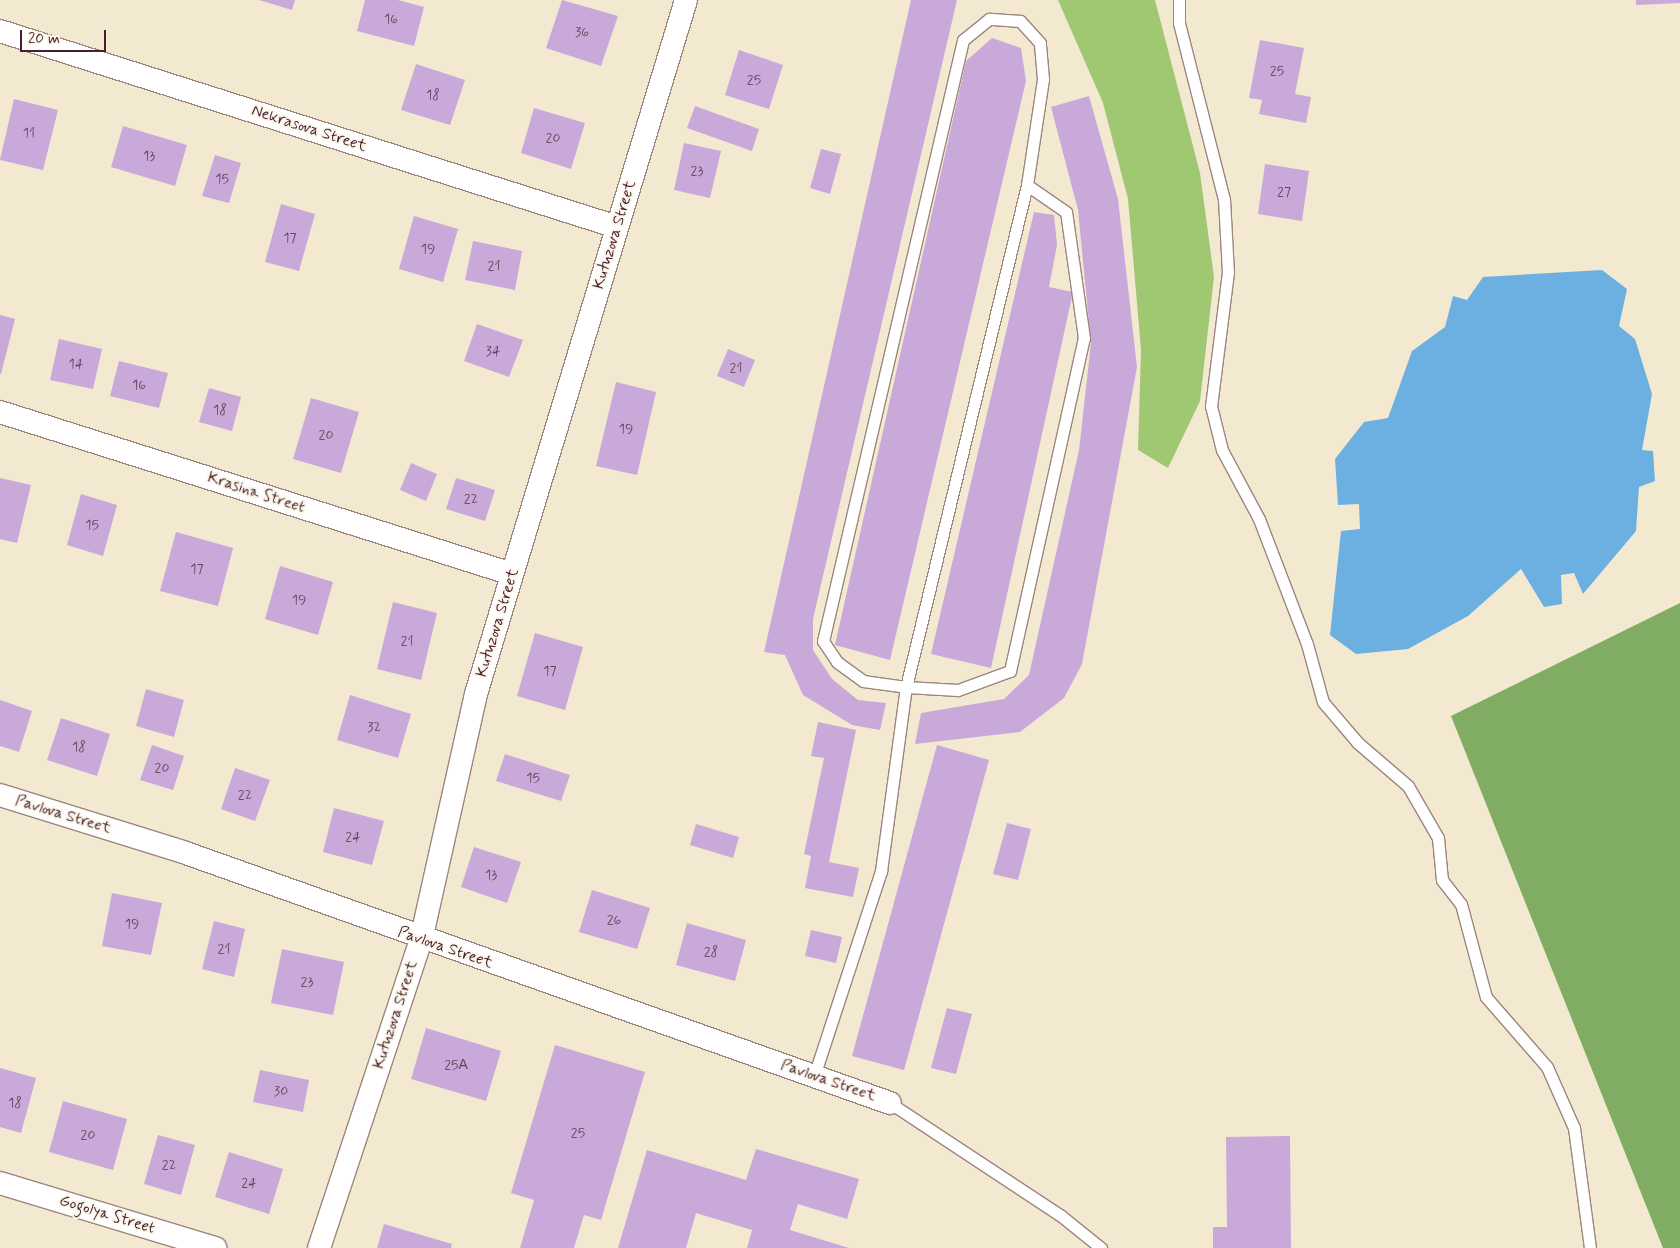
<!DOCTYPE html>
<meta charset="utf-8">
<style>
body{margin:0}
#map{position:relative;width:1680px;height:1248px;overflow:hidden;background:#f3e9d1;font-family:Mynerve,sans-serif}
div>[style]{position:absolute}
.green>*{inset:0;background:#a0c772}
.forest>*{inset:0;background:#80ac64}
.water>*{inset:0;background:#6cb0e1}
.building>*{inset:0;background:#c9a9d9}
.roads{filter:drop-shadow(1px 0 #9e847e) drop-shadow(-1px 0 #9e847e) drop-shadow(0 1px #9e847e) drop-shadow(0 -1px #9e847e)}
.service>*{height:11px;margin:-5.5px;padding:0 5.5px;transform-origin:5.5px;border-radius:5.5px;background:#fff}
.minor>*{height:22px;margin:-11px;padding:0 11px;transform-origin:11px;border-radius:11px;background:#fff}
span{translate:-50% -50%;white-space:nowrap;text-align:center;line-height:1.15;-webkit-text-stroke:4px #fbf7ec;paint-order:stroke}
.number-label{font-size:14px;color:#6a4256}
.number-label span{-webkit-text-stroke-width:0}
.street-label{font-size:16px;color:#4a1f2b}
.scale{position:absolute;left:20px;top:30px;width:86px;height:22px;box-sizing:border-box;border:2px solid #4a1f2b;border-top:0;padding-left:6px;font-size:15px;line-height:18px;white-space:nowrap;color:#4a1f2b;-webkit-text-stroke:4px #fbf7ec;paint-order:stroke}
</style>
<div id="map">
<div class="green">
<i style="clip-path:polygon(1058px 0,1155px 0,1200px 173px,1214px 277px,1200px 401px,1168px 468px,1138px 450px,1141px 350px,1128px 199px,1103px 103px)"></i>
</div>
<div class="forest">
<i style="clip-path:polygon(1680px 603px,1680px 1248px,1663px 1248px,1451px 716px)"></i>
</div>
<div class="water">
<i style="clip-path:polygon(1602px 270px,1627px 289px,1619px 326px,1635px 339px,1652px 394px,1642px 450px,1653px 451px,1655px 481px,1639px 487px,1636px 531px,1583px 594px,1574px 573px,1561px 575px,1562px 604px,1544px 607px,1521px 569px,1468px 616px,1408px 649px,1356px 654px,1330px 635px,1341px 531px,1360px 529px,1359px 504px,1338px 505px,1335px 459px,1364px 422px,1388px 418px,1412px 351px,1445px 327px,1453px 296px,1467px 300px,1483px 277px)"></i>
</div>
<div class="building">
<i style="clip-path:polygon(259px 0,295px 0,292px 10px)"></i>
<i style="clip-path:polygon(365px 0,398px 0,424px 7px,414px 46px,357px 31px)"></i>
<i style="clip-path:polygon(562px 0,618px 16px,601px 66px,546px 48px)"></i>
<i style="clip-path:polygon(911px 0,957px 0,813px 619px,813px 650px,832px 679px,858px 700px,886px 703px,880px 730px,852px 725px,803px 695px,785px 655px,764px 652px)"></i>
<i style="clip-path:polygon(1636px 0,1680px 0,1680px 3px,1636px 5px)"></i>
<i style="clip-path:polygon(992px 38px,1021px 48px,1026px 81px,890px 660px,835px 645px,966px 61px)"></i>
<i style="clip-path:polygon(1260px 40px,1304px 48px,1295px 94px,1311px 97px,1306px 123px,1259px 114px,1262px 100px,1249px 98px)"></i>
<i style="clip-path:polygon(739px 50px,783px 65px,769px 109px,725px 95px)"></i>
<i style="clip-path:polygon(416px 64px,465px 80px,450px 125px,401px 110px)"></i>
<i style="clip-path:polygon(1089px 96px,1118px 199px,1137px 367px,1082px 664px,1064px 698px,1020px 732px,915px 744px,921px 713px,1004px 699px,1029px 675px,1079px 450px,1091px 343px,1078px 210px,1051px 107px)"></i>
<i style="clip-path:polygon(14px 99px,58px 110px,43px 170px,0 160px)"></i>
<i style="clip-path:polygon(695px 106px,759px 129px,752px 151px,687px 128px)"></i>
<i style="clip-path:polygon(534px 108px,585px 123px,571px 169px,521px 153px)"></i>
<i style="clip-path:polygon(123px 126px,187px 145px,175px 186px,111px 167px)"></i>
<i style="clip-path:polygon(684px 143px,721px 151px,710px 198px,674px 190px)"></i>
<i style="clip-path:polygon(821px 149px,841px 154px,830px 194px,810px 188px)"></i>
<i style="clip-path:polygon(215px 155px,241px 163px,229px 203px,202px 196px)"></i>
<i style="clip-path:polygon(1265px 164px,1309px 171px,1302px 221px,1258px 214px)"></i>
<i style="clip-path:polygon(281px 204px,315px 214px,299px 271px,265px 262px)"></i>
<i style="clip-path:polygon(1034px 212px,1054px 215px,1057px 245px,1049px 287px,1073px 292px,991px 668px,931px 654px)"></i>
<i style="clip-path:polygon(414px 216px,458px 229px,443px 282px,399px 269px)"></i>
<i style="clip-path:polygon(473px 241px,522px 251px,515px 290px,465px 280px)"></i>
<i style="clip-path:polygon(0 315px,15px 319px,1px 374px,0 374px)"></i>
<i style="clip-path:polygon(477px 324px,523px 340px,509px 377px,464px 361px)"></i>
<i style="clip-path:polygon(59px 339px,102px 349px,93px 389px,50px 380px)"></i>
<i style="clip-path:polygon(728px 349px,755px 360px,744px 387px,717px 376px)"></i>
<i style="clip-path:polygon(119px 361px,168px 373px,159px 408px,110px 396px)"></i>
<i style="clip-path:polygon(616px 382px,656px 392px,637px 475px,596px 466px)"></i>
<i style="clip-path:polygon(209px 388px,241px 397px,232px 431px,199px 422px)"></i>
<i style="clip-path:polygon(311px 398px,359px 412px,341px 473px,293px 459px)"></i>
<i style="clip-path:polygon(411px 463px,437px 474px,426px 501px,400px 490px)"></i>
<i style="clip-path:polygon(0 478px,31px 485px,17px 543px,0 539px)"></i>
<i style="clip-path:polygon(456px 478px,495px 490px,485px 521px,446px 509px)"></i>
<i style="clip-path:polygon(81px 494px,117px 505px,103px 556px,67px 545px)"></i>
<i style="clip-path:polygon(176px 532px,233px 548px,218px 606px,160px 591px)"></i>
<i style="clip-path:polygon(280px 566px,333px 582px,318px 635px,265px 619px)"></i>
<i style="clip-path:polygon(393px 602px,437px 613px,421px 680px,377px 669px)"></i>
<i style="clip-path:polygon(535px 633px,583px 647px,565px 710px,517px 696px)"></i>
<i style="clip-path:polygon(146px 689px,184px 700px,174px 737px,136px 726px)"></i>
<i style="clip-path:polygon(350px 695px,411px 714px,398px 758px,337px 740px)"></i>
<i style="clip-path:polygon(0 700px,32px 711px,19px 752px,0 746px)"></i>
<i style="clip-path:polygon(61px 718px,110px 734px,97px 776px,47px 760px)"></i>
<i style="clip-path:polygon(818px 722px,856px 730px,829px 862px,859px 868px,853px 897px,805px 888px,811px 856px,804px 854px,824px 758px,811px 756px)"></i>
<i style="clip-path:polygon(152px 745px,184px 756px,173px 790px,140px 780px)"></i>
<i style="clip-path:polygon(937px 745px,989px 760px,904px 1070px,852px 1056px)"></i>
<i style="clip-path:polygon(505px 754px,570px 775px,561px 801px,496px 781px)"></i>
<i style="clip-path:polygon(235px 768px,270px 780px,255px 821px,221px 809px)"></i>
<i style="clip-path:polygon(334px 808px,384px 821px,372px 865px,323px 852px)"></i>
<i style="clip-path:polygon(1007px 823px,1031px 829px,1018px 880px,993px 874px)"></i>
<i style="clip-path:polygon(696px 824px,739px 837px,733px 858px,690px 845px)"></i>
<i style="clip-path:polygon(474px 847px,521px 862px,507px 903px,461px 887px)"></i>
<i style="clip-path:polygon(592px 890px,650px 908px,637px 949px,579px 932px)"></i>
<i style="clip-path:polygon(112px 893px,162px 903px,151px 955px,102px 946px)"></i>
<i style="clip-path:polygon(214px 921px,245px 929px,234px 977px,202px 969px)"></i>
<i style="clip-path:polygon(687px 923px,746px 940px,735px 981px,676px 965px)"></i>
<i style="clip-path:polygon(811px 930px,842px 937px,836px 963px,805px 956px)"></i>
<i style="clip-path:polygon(282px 949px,344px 962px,333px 1015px,271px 1003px)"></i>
<i style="clip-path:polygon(947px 1008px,972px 1014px,956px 1074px,931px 1068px)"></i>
<i style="clip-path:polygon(426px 1028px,501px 1051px,486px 1101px,411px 1079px)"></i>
<i style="clip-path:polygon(555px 1045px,645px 1072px,601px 1220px,584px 1215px,574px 1248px,520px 1248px,534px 1200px,511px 1193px)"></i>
<i style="clip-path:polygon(0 1068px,36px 1078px,21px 1133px,0 1127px)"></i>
<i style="clip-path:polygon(260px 1070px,309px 1080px,303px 1112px,253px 1102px)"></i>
<i style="clip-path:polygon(63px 1101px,127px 1119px,113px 1170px,49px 1152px)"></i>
<i style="clip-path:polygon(158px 1135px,195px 1145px,181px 1195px,144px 1184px)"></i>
<i style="clip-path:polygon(1290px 1136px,1291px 1248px,1213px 1248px,1213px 1227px,1227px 1227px,1226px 1137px)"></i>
<i style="clip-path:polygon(756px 1149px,859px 1179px,847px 1219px,798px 1204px,790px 1230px,849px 1248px,747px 1248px,752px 1230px,696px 1213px,686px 1248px,618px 1248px,647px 1150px,746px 1180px)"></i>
<i style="clip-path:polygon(229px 1152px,283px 1169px,269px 1214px,215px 1197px)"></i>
<i style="clip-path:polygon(384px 1224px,452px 1244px,451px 1248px,377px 1248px)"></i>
</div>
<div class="roads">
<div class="service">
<i style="left:1179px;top:0;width:23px;rotate:90deg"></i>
<i style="left:1179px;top:23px;width:182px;rotate:75.7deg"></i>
<i style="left:1224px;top:199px;width:73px;rotate:86.9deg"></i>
<i style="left:1228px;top:272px;width:135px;rotate:97.2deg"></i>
<i style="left:1211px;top:406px;width:45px;rotate:76deg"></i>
<i style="left:1222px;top:450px;width:78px;rotate:61.8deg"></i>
<i style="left:1259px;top:519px;width:134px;rotate:69deg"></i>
<i style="left:1307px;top:644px;width:60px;rotate:74.6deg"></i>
<i style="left:1323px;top:702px;width:54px;rotate:49.5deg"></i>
<i style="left:1358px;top:743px;width:66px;rotate:40.7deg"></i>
<i style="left:1408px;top:786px;width:60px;rotate:60deg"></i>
<i style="left:1438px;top:838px;width:42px;rotate:84.6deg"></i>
<i style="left:1442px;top:880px;width:31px;rotate:52deg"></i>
<i style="left:1461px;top:904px;width:96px;rotate:75deg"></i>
<i style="left:1486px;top:997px;width:93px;rotate:48.9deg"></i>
<i style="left:1547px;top:1067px;width:67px;rotate:66.1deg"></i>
<i style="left:1574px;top:1128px;width:121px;rotate:82.4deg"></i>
<i style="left:814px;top:1076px;width:216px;rotate:-71.9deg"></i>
<i style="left:881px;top:871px;width:186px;rotate:-82.3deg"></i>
<i style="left:906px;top:687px;width:516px;rotate:-76.45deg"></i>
<i style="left:1027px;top:185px;width:107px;rotate:-81.4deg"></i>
<i style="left:1043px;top:79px;width:36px;rotate:-95deg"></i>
<i style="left:1040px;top:43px;width:30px;rotate:-132deg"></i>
<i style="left:1020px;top:21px;width:31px;rotate:-176deg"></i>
<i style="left:989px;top:19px;width:33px;rotate:141deg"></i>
<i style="left:963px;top:40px;width:617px;rotate:103.11deg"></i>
<i style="left:823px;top:641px;width:25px;rotate:56deg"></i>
<i style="left:837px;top:662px;width:32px;rotate:36deg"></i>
<i style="left:863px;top:681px;width:43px;rotate:7.9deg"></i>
<i style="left:906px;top:687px;width:52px;rotate:3.3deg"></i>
<i style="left:958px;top:690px;width:55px;rotate:-20.1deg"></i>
<i style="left:1010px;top:671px;width:341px;rotate:-77.5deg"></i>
<i style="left:1084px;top:338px;width:127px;rotate:-98.1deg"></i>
<i style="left:1066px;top:212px;width:47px;rotate:-145.3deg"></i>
<i style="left:890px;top:1103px;width:204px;rotate:33.4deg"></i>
<i style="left:1060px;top:1215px;width:53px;rotate:38.8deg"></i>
</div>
<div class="minor">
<i style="left:0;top:31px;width:647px;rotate:17.62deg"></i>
<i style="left:0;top:412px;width:537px;rotate:17.56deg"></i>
<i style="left:0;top:795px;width:192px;rotate:17.3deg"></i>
<i style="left:183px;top:852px;width:750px;rotate:19.55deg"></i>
<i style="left:0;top:1183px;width:225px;rotate:16.8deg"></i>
<i style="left:319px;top:1248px;width:324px;rotate:-71.7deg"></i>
<i style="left:421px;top:940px;width:252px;rotate:-77.4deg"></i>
<i style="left:476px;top:694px;width:725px;rotate:-73.16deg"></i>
</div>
</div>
<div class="number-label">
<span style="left:391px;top:19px">16</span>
<span style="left:582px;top:32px">36</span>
<span style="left:1277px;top:71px">25</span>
<span style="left:754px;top:80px">25</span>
<span style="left:433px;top:95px">18</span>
<span style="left:29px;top:133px">11</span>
<span style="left:553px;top:138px">20</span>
<span style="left:149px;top:156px">13</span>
<span style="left:697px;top:171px">23</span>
<span style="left:222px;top:179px">15</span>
<span style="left:1284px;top:192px">27</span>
<span style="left:290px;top:238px">17</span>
<span style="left:428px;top:249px">19</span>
<span style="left:494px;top:266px">21</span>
<span style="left:493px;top:351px">34</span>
<span style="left:76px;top:364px">14</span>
<span style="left:736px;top:368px">21</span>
<span style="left:139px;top:385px">16</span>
<span style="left:220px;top:410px">18</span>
<span style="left:626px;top:429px">19</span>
<span style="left:326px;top:435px">20</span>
<span style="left:471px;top:499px">22</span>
<span style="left:92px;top:525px">15</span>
<span style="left:197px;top:569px">17</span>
<span style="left:299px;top:600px">19</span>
<span style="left:407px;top:641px">21</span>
<span style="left:550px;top:671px">17</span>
<span style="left:374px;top:727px">32</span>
<span style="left:79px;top:747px">18</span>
<span style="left:162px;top:768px">20</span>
<span style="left:533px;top:778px">15</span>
<span style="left:245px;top:795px">22</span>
<span style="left:353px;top:837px">24</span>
<span style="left:491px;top:875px">13</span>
<span style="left:614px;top:920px">26</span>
<span style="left:132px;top:924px">19</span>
<span style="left:224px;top:949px">21</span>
<span style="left:711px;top:952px">28</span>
<span style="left:307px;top:982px">23</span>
<span style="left:456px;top:1065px">25А</span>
<span style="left:281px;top:1091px">30</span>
<span style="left:15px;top:1103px">18</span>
<span style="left:578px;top:1133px">25</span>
<span style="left:88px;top:1135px">20</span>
<span style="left:169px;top:1165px">22</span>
<span style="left:249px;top:1183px">24</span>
</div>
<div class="street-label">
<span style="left:309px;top:129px;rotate:18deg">Nekrasova Street</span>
<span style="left:615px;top:235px;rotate:-73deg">Kutuzova Street</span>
<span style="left:256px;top:493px;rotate:18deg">Krasina Street</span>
<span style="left:498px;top:623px;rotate:-73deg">Kutuzova Street</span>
<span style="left:63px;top:815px;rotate:17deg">Pavlova Street</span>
<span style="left:445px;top:948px;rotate:19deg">Pavlova Street</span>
<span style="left:396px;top:1015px;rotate:-72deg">Kutuzova Street</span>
<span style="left:828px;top:1081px;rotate:19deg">Pavlova Street</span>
<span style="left:107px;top:1215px;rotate:17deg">Gogolya Street</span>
</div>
<div class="scale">20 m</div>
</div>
